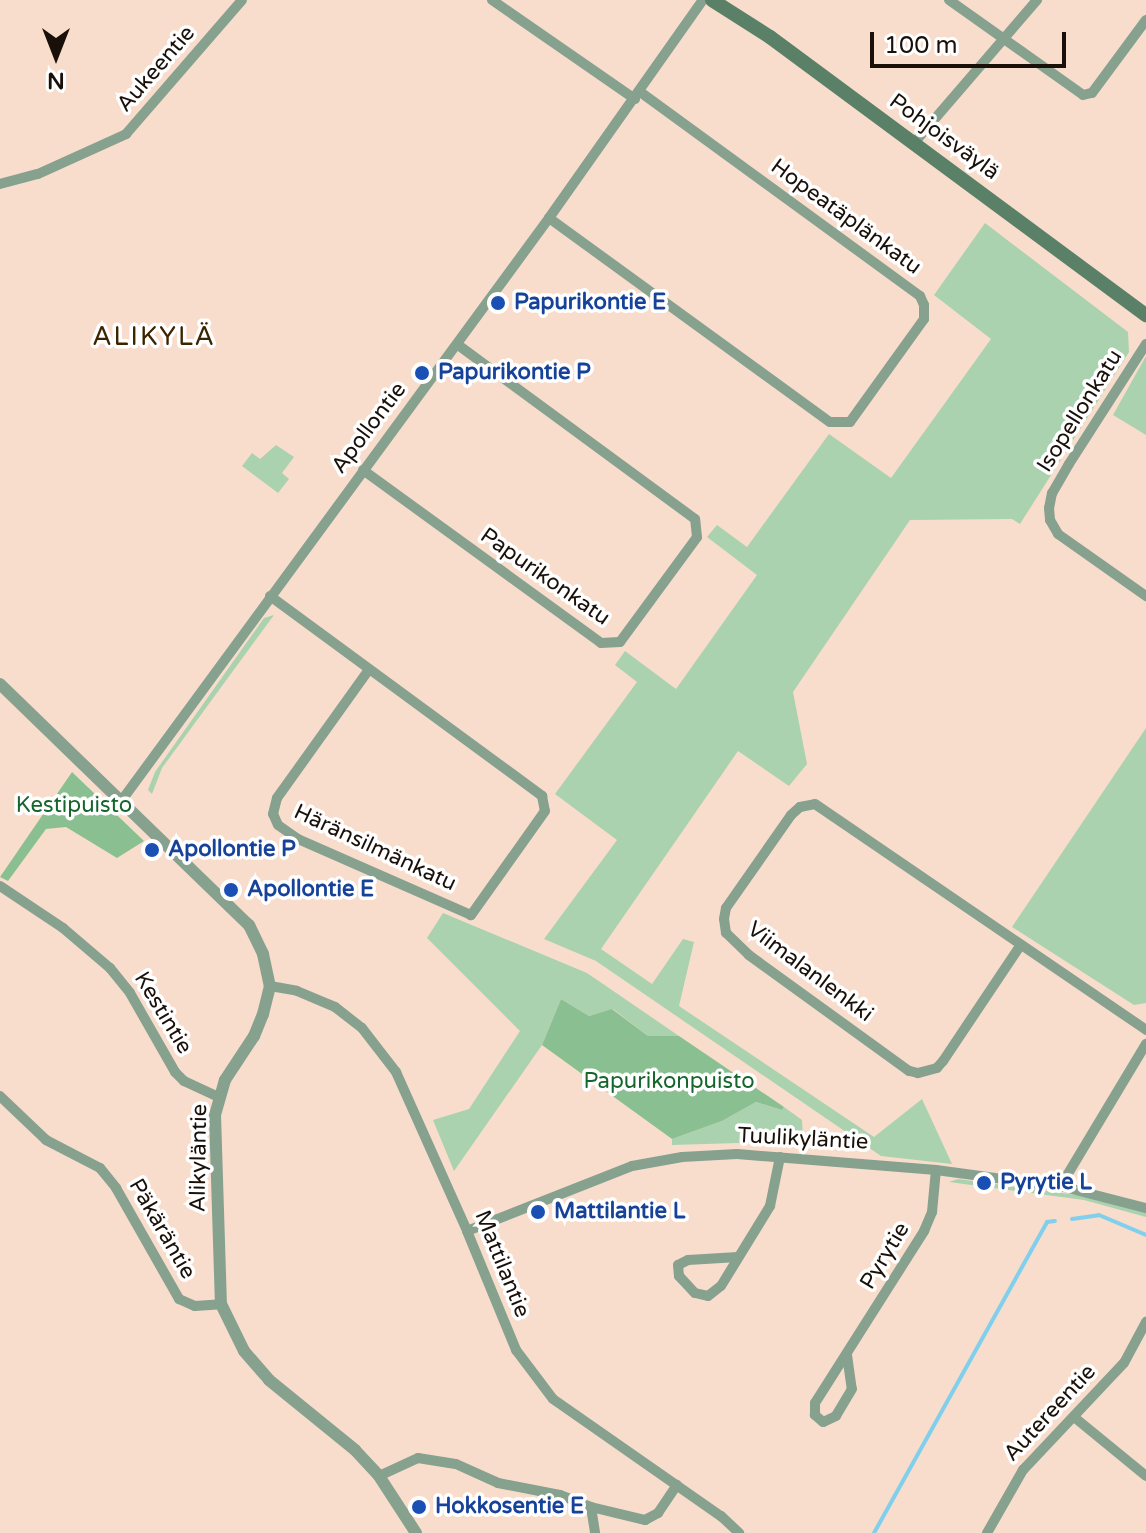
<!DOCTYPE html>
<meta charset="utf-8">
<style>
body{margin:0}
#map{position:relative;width:1146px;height:1533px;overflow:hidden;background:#f8ddcc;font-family:"Varela Round",sans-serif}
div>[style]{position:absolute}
.green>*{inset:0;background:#aad2ae}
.forest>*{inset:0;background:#8ac091}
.stream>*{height:4px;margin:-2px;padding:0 2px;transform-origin:2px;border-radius:2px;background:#80cfed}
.minor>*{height:10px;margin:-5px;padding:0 5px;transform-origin:5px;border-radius:5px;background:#87a18f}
.tertiary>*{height:12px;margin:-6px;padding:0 6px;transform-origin:6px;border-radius:6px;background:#87a18f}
.secondary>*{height:14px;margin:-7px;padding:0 7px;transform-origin:7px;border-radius:7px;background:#5a8167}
.dots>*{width:22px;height:22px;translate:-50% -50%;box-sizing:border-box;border:4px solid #fff;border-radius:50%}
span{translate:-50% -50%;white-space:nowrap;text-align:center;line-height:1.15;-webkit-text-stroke:7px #fff;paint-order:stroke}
.street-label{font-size:22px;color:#19100a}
.transit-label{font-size:22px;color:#164399;font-weight:700}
.left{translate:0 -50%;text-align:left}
.park-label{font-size:22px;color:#15662c}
.quarter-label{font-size:26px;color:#3c2401;letter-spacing:2px}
.north{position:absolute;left:16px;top:16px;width:80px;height:80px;-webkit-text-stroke:6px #fff;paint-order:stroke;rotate:180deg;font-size:22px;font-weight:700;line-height:32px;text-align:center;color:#19100a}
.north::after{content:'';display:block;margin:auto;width:28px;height:36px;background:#19100a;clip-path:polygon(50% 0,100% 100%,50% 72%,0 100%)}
.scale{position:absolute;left:870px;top:32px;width:196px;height:36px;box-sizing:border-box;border:4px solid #19100a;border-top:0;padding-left:10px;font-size:24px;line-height:28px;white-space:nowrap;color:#19100a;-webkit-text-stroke:6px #fff;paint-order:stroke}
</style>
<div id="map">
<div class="green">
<i style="clip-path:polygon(985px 223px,1128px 332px,1129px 352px,1020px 524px,1012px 519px,910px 520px,793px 692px,807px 764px,789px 786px,738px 751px,601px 949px,652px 984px,683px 939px,694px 942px,679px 1006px,874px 1137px,922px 1099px,952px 1164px,881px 1156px,596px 961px,544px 939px,617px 840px,555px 794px,637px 682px,615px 665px,625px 651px,676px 689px,757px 575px,707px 537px,717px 525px,747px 547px,829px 434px,891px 478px,991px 339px,934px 295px)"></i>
<i style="clip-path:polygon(1146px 356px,1146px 435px,1113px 415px)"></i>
<i style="clip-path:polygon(276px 445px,294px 457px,282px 473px,289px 479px,278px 493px,242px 466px,252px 453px,260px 459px)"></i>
<i style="clip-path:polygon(274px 615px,162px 768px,152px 794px,148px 790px,155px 772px,264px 618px)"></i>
<i style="clip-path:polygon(1146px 728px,1146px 1003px,1134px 1005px,1012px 927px)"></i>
<i style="clip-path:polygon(443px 913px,587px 973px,679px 1036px,648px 1036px,613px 1009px,589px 1016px,561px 999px,542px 1045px,454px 1171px,433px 1120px,469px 1109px,520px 1031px,427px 938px)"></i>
<i style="clip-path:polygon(756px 1102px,782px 1110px,784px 1107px,802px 1120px,803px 1141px,672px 1145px,672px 1139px,722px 1121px)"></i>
<i style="clip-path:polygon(958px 1179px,1091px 1197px,1146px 1212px,1146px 1217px,1084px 1200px,949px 1182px)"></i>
</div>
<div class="forest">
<i style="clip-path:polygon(72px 772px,144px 841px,117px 858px,66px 827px,46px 829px,8px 881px,0 877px)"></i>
<i style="clip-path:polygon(561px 999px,589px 1016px,612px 1009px,648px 1036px,679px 1036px,784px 1107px,782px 1110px,756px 1102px,722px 1121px,672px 1139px,542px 1045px)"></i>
</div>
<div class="stream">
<i style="left:1072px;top:1219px;width:27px;rotate:-8deg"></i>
<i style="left:1099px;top:1215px;width:51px;rotate:23.1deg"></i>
<i style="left:874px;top:1533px;width:356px;rotate:-60.9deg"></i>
<i style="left:1047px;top:1222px;width:8px;rotate:-7deg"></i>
</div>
<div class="minor">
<i style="left:492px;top:0;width:174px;rotate:34.7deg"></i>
<i style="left:949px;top:0;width:164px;rotate:35.3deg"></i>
<i style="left:1083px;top:95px;width:9px;rotate:-13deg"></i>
<i style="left:1092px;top:93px;width:91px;rotate:-53.5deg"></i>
<i style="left:914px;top:143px;width:189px;rotate:-49.3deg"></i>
<i style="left:0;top:184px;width:39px;rotate:-15deg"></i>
<i style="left:38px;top:174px;width:97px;rotate:-24.4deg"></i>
<i style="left:126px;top:134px;width:177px;rotate:-49.1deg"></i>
<i style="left:549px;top:218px;width:347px;rotate:36deg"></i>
<i style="left:830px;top:422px;width:20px"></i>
<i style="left:850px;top:422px;width:127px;rotate:-54.3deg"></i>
<i style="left:924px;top:319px;width:14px;rotate:-90deg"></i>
<i style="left:924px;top:305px;width:10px;rotate:-114deg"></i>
<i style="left:920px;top:296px;width:346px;rotate:-143.9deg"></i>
<i style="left:1146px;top:344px;width:143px;rotate:122.7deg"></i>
<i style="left:1069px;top:464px;width:34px;rotate:120deg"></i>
<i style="left:1052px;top:493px;width:15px;rotate:101deg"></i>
<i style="left:1049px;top:508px;width:12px;rotate:85deg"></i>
<i style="left:1050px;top:520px;width:16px;rotate:60deg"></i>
<i style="left:1058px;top:534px;width:108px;rotate:35.2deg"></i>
<i style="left:363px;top:470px;width:294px;rotate:36deg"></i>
<i style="left:601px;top:643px;width:19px;rotate:-3deg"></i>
<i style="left:620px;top:642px;width:130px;rotate:-53.7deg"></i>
<i style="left:697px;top:537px;width:18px;rotate:-96deg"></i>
<i style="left:695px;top:519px;width:295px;rotate:-143.7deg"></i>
<i style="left:270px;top:596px;width:338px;rotate:36.3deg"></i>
<i style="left:542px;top:796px;width:15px;rotate:79deg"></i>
<i style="left:545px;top:811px;width:128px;rotate:125.4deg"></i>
<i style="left:471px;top:915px;width:189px;rotate:-156.3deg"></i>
<i style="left:298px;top:839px;width:24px;rotate:-145deg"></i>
<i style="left:278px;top:825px;width:12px;rotate:-114deg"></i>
<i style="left:273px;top:814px;width:16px;rotate:-76deg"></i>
<i style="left:277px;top:798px;width:156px;rotate:-54.4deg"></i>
<i style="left:122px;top:800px;width:722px;rotate:-53.73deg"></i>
<i style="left:549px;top:218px;width:267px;rotate:-54.8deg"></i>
<i style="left:0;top:886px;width:76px;rotate:33.7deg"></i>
<i style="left:63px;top:928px;width:62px;rotate:40.4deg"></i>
<i style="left:110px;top:968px;width:32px;rotate:51deg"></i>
<i style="left:130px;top:993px;width:91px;rotate:60.3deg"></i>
<i style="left:175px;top:1072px;width:13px;rotate:45deg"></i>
<i style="left:184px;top:1081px;width:38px;rotate:25deg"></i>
<i style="left:1020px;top:946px;width:138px;rotate:123.8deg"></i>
<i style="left:943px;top:1061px;width:9px;rotate:131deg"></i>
<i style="left:937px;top:1068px;width:20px;rotate:165deg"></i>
<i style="left:918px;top:1073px;width:9px;rotate:-167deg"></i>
<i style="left:909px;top:1071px;width:198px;rotate:-144.1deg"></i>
<i style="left:749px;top:955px;width:32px;rotate:-136deg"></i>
<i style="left:726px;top:933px;width:14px;rotate:-98deg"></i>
<i style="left:724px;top:919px;width:11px;rotate:-80deg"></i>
<i style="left:726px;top:908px;width:113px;rotate:-55deg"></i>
<i style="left:791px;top:815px;width:12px;rotate:-42deg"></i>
<i style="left:800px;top:807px;width:15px;rotate:-11deg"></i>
<i style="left:815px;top:804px;width:401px;rotate:34.3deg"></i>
<i style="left:270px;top:986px;width:27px;rotate:10deg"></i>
<i style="left:297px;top:991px;width:41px;rotate:22.8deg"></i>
<i style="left:335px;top:1007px;width:34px;rotate:38deg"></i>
<i style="left:362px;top:1028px;width:56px;rotate:52.3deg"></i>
<i style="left:396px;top:1072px;width:174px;rotate:65.9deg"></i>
<i style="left:467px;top:1231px;width:129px;rotate:67.6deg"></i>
<i style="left:516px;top:1350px;width:61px;rotate:52.9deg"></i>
<i style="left:553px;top:1399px;width:205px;rotate:34.9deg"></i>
<i style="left:721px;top:1516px;width:25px;rotate:43deg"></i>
<i style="left:0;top:1096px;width:64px;rotate:43.7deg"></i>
<i style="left:46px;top:1140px;width:61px;rotate:27.4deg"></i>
<i style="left:100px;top:1168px;width:26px;rotate:51deg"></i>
<i style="left:116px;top:1188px;width:128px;rotate:60.4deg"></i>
<i style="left:179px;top:1299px;width:17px;rotate:24deg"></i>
<i style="left:195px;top:1306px;width:26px;rotate:-4deg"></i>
<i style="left:1060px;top:1187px;width:167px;rotate:-59deg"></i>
<i style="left:467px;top:1231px;width:177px;rotate:-21.5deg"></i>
<i style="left:632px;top:1166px;width:51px;rotate:-10.2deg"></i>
<i style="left:682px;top:1157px;width:55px;rotate:-3.1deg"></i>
<i style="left:737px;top:1154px;width:200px;rotate:4.6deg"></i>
<i style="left:936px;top:1170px;width:129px;rotate:7.6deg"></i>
<i style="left:1064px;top:1187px;width:85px;rotate:14.4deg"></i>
<i style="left:738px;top:1257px;width:50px;rotate:176.6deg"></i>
<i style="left:688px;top:1260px;width:11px;rotate:153deg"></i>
<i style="left:678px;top:1265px;width:11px;rotate:85deg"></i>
<i style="left:679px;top:1276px;width:23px;rotate:47deg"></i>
<i style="left:695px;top:1293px;width:13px;rotate:13deg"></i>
<i style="left:708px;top:1296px;width:16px;rotate:-38deg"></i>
<i style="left:721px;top:1286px;width:94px;rotate:-58.5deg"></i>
<i style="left:770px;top:1206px;width:50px;rotate:-78.5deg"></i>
<i style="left:847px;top:1355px;width:34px;rotate:82deg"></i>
<i style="left:852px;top:1389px;width:31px;rotate:121deg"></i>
<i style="left:836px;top:1416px;width:14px;rotate:155deg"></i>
<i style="left:823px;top:1422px;width:11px;rotate:-139deg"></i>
<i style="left:815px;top:1415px;width:12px;rotate:-90deg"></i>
<i style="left:815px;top:1403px;width:204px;rotate:-57.6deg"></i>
<i style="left:924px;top:1231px;width:21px;rotate:-67deg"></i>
<i style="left:932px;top:1212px;width:42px;rotate:-84.6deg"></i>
<i style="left:1074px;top:1417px;width:93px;rotate:39.3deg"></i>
<i style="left:379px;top:1476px;width:43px;rotate:-24.8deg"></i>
<i style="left:418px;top:1458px;width:38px;rotate:9deg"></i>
<i style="left:456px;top:1464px;width:46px;rotate:24.3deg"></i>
<i style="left:498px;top:1483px;width:63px;rotate:11deg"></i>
<i style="left:560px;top:1495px;width:33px;rotate:21deg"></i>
<i style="left:591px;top:1507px;width:56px;rotate:13.5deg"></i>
<i style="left:645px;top:1520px;width:15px;rotate:-28deg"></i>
<i style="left:658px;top:1513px;width:34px;rotate:-56deg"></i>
<i style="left:591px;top:1507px;width:26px;rotate:81deg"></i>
<i style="left:987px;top:1533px;width:73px;rotate:-60.3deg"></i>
<i style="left:1023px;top:1470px;width:147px;rotate:-46.7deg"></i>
<i style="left:1124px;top:1363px;width:47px;rotate:-61.8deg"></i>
</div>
<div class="tertiary">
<i style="left:0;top:684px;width:347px;rotate:44.1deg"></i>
<i style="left:249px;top:925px;width:32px;rotate:64deg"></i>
<i style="left:263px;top:954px;width:33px;rotate:78deg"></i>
<i style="left:270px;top:986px;width:29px;rotate:104deg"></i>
<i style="left:263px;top:1014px;width:24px;rotate:112deg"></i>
<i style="left:254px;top:1036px;width:53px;rotate:123.4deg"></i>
<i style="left:225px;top:1080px;width:36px;rotate:106deg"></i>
<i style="left:215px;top:1115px;width:189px;rotate:88.2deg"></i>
<i style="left:221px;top:1304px;width:52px;rotate:63.9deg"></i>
<i style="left:244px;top:1351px;width:38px;rotate:49deg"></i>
<i style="left:269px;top:1380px;width:111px;rotate:39.1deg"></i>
<i style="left:355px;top:1450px;width:35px;rotate:47deg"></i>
<i style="left:379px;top:1476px;width:68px;rotate:57deg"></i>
</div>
<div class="secondary">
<i style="left:712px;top:0;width:69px;rotate:32.5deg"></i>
<i style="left:770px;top:37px;width:468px;rotate:36.5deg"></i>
</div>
<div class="dots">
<i style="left:498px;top:303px;background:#1a4fb4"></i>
<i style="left:422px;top:373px;background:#1a4fb4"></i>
<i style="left:152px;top:850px;background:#1a4fb4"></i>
<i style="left:231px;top:890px;background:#1a4fb4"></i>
<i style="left:984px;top:1183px;background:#1a4fb4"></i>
<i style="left:538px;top:1212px;background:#1a4fb4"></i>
<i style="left:419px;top:1507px;background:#1a4fb4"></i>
</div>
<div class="street-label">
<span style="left:156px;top:69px;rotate:-49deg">Aukeentie</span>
<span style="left:944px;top:137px;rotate:36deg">Pohjoisväylä</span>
<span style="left:846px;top:217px;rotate:36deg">Hopeatäplänkatu</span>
<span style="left:1080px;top:411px;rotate:-58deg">Isopellonkatu</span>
<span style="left:369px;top:428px;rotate:-53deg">Apollontie</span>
<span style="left:545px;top:577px;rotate:35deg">Papurikonkatu</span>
<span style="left:375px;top:848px;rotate:25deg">Häränsilmänkatu</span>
<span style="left:810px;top:972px;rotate:37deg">Viimalanlenkki</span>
<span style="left:163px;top:1013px;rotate:59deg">Kestintie</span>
<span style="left:803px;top:1139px;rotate:3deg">Tuulikyläntie</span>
<span style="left:199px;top:1158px;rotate:-89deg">Alikyläntie</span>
<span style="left:162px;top:1229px;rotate:60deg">Päkäräntie</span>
<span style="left:885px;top:1256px;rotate:-59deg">Pyrytie</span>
<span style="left:502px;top:1264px;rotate:68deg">Mattilantie</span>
<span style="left:1050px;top:1413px;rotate:-47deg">Autereentie</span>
</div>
<div class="transit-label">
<span class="left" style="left:514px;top:303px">Papurikontie E</span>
<span class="left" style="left:438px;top:373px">Papurikontie P</span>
<span class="left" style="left:168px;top:850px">Apollontie P</span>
<span class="left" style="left:247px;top:890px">Apollontie E</span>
<span class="left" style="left:1000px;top:1183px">Pyrytie L</span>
<span class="left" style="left:554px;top:1212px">Mattilantie L</span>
<span class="left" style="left:435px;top:1507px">Hokkosentie E</span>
</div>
<div class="park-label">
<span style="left:74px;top:806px">Kestipuisto</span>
<span style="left:669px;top:1082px">Papurikonpuisto</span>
</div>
<div class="quarter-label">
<span style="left:154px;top:337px">ALIKYLÄ</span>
</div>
<div class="north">N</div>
<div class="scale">100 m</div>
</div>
